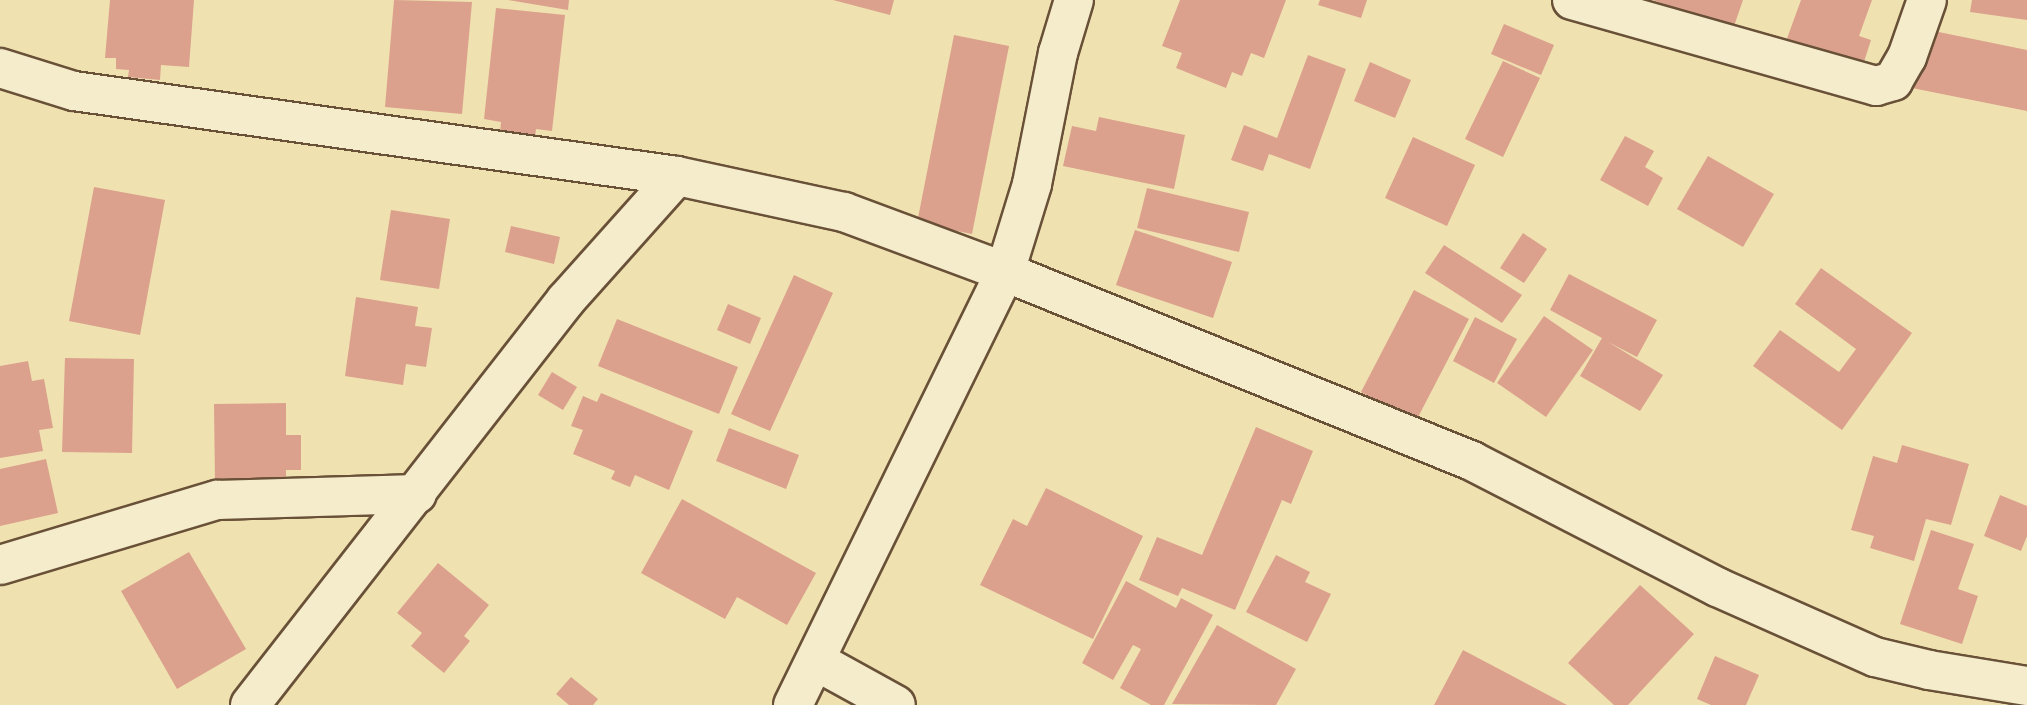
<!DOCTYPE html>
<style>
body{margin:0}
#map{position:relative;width:2027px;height:705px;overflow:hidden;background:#f0e1b1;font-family:Vollkorn,serif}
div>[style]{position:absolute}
.building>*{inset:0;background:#dba18c}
.roads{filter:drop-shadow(2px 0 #695138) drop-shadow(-2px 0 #695138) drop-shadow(0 2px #695138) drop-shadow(0 -2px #695138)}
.minor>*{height:38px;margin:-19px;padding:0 19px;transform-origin:19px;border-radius:19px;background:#f5eccc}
span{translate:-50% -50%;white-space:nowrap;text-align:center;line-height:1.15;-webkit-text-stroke:6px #f5eccc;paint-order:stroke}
</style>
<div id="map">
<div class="building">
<i style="clip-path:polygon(110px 0,194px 0,189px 67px,161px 65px,160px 80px,128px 77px,129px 70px,116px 69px,116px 58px,105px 58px)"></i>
<i style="clip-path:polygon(394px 0,472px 2px,462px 114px,385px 107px)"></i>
<i style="clip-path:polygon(508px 0,569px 0,568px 10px)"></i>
<i style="clip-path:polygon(833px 0,894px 0,890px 15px)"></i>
<i style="clip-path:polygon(1180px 0,1286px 0,1264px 58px,1251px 53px,1242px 76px,1232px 72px,1226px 88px,1176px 68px,1182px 53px,1162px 46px)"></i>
<i style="clip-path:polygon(1320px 0,1367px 0,1361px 18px,1318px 5px)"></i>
<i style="clip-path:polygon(1653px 0,1743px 0,1733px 29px)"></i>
<i style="clip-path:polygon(1801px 0,1872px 0,1859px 36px,1871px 40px,1861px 71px,1785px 44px)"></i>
<i style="clip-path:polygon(1972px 0,2027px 0,2027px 20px,1970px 12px)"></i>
<i style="clip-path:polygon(496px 8px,565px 15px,552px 131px,536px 129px,534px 146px,499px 143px,501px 122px,484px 119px)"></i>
<i style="clip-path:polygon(1504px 24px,1554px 45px,1541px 75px,1491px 54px)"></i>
<i style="clip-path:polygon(1924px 29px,2027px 50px,2027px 111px,1912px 88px)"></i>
<i style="clip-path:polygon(954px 35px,1009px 46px,972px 234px,917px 223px)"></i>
<i style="clip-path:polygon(1308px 55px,1346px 69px,1310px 169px,1269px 154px,1263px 171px,1231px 160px,1244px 125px,1277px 138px)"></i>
<i style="clip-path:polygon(1503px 61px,1540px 78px,1503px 157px,1465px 139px)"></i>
<i style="clip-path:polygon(1370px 62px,1411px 80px,1395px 118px,1354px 101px)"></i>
<i style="clip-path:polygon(1099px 117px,1185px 135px,1174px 189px,1063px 166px,1072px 126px,1096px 131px)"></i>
<i style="clip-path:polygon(1625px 136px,1654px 151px,1645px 167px,1663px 178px,1648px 206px,1600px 180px)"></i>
<i style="clip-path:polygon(1413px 137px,1475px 165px,1447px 226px,1385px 198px)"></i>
<i style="clip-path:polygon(1708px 156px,1774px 194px,1743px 247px,1677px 209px)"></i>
<i style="clip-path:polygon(94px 187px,165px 200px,140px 335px,69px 321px)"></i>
<i style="clip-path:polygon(1147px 188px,1249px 212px,1239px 252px,1137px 228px)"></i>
<i style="clip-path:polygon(391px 210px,450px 219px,439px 289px,380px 280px)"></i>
<i style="clip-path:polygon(511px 226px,560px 237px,554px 264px,505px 252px)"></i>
<i style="clip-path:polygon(1135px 230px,1232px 262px,1213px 318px,1116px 285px)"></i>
<i style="clip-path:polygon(1523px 233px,1547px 249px,1524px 283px,1500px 268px)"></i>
<i style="clip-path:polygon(1444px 245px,1522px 295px,1502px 323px,1425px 273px)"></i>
<i style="clip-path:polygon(1821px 268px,1912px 333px,1842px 430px,1753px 366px,1780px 330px,1839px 372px,1856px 349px,1795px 304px)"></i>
<i style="clip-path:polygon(1569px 274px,1657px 320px,1637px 357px,1608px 342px,1663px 375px,1640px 411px,1580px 376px,1602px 338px,1550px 310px)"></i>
<i style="clip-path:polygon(794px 275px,833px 293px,770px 431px,731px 414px)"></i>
<i style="clip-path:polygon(1414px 290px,1469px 319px,1416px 421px,1361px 392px)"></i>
<i style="clip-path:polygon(356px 297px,418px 307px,415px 326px,432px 328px,426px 367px,406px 364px,403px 385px,345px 376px)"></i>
<i style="clip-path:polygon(728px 304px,761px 318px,750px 344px,717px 330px)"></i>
<i style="clip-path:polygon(1544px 316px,1593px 350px,1546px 417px,1497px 383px)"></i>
<i style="clip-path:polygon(1475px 317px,1517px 339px,1494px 383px,1453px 361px)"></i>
<i style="clip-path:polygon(617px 319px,738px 367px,719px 414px,598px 366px)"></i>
<i style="clip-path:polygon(65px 358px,134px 359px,132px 453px,62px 452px)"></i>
<i style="clip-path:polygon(28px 361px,32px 381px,44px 379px,53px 428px,39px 430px,43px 451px,0 458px,0 366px)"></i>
<i style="clip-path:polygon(552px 372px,577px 387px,563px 410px,538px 395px)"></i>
<i style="clip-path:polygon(601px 393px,693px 431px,669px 490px,635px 475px,630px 487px,611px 479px,615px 471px,573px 454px,583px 430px,571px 426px,583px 396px,597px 402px)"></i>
<i style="clip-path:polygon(286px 403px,286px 435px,301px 435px,301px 470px,286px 470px,286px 483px,215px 483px,214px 404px)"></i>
<i style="clip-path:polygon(1256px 427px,1313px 451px,1291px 504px,1282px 500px,1235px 610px,1182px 588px,1178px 596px,1139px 580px,1157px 537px,1202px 555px)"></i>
<i style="clip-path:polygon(729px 428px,799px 455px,786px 489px,716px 461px)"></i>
<i style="clip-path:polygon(1902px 445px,1969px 464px,1951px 525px,1926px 519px,1914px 561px,1870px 548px,1874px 536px,1851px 530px,1873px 456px,1897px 463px)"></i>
<i style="clip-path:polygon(46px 459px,58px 513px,0 526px,0 469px)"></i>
<i style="clip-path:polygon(1046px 488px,1143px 536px,1093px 639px,980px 585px,1013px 519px,1027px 526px)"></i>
<i style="clip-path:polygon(2000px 495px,2027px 506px,2027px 536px,2021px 551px,1984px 536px)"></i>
<i style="clip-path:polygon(682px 499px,816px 573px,787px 625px,737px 597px,725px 619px,641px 573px)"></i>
<i style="clip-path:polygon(1931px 530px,1974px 544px,1958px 589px,1978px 596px,1962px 644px,1900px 624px)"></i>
<i style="clip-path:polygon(189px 552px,246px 649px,177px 689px,121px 591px)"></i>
<i style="clip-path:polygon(1276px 555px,1310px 572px,1305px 582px,1331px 594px,1307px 642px,1246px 612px)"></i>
<i style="clip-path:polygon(438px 563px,489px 605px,464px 636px,470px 641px,444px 673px,411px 646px,422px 633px,397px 613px)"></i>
<i style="clip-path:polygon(1126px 581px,1176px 608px,1181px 598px,1213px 615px,1164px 705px,1151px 705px,1120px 688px,1141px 649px,1133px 645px,1113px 680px,1082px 663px)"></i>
<i style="clip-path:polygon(1640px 585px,1694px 634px,1628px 705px,1614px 705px,1568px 663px)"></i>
<i style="clip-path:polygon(1217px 625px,1296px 669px,1276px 705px,1172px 704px)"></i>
<i style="clip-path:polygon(1463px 650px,1567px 705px,1434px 705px)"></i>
<i style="clip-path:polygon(1715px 656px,1759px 675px,1746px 705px,1711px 705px,1697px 699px)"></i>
<i style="clip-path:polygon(571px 677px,598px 699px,593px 705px,569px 705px,556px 694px)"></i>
</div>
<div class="roads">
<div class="minor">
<i style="left:1572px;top:0;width:316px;rotate:15.8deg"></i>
<i style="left:1876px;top:86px;width:18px;rotate:-16deg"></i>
<i style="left:1893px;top:81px;width:28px;rotate:-60deg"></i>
<i style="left:1907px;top:57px;width:60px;rotate:-70.7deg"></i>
<i style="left:0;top:68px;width:77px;rotate:17.3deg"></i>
<i style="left:74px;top:91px;width:609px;rotate:8.02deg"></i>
<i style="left:677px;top:176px;width:171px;rotate:12.2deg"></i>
<i style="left:844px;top:212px;width:172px;rotate:20.4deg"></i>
<i style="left:1005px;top:272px;width:504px;rotate:22.03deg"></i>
<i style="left:1472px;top:461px;width:276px;rotate:27.2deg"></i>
<i style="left:1717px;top:587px;width:173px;rotate:23.9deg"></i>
<i style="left:1875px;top:657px;width:56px;rotate:13.5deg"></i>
<i style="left:1929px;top:670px;width:99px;rotate:9.3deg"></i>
<i style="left:0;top:565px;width:227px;rotate:-16.7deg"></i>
<i style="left:217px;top:500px;width:200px;rotate:-1.7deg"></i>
<i style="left:816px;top:661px;width:91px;rotate:28.8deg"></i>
<i style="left:250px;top:705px;width:514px;rotate:-52.04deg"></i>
<i style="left:566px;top:300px;width:166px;rotate:-48.2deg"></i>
<i style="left:793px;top:705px;width:482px;rotate:-63.9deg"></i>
<i style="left:1005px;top:272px;width:92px;rotate:-72.9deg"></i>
<i style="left:1032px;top:184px;width:134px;rotate:-78.8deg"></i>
<i style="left:1058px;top:53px;width:55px;rotate:-73.2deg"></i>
</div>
</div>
</div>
